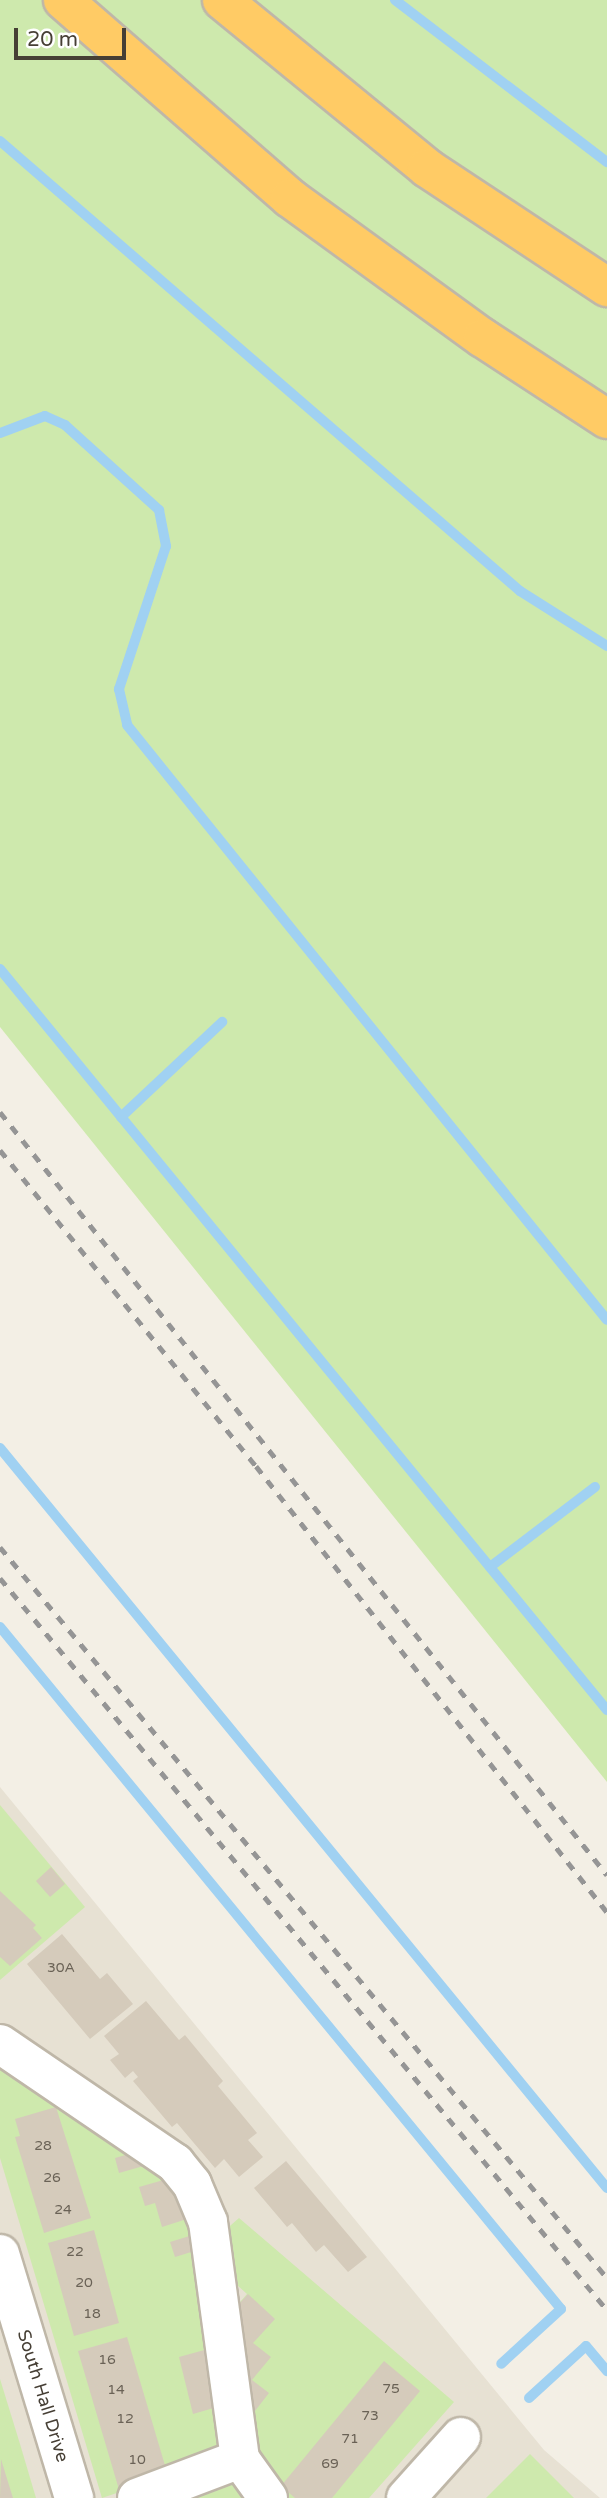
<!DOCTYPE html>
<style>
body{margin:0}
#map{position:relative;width:607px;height:2498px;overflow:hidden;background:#f3efe5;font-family:"Varela Round",sans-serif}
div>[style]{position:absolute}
.residential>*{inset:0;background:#e7e1d3}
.green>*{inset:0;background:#cee9ad}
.stream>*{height:10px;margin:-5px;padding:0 5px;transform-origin:5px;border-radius:5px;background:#a0d1f2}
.building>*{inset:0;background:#d5cbbb}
.roads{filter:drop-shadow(2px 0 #bfb7a8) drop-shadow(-2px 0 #bfb7a8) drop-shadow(0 2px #bfb7a8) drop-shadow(0 -2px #bfb7a8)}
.minor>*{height:38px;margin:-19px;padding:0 19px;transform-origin:19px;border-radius:19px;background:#fff}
.highway>*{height:38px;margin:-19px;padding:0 19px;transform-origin:19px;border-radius:19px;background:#ffcb65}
.rail>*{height:5px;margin-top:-2.5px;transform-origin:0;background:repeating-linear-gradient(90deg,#959595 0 9px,transparent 0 18px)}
span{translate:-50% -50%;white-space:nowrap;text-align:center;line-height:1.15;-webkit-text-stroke:6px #fff;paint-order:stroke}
.number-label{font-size:14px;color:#6a6256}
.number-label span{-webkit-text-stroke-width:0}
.street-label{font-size:18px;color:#463f35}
.scale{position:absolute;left:14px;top:28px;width:112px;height:32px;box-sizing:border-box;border:4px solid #463f35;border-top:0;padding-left:9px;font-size:21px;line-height:24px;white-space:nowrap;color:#463f35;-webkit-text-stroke:5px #fff;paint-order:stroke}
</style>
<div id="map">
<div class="residential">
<i style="clip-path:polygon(0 1787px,544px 2450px,600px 2498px,0 2498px)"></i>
</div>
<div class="green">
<i style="clip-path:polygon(0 0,607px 0,607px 1782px,0 1027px)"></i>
<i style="clip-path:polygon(0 1805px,85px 1907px,0 1980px)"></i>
<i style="clip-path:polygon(0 2059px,186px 2195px,229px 2455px,102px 2498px,0 2158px)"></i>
<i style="clip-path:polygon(239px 2218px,454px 2402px,369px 2498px,278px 2498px,244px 2448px,226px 2318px,247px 2294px,226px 2275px,223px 2232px)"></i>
<i style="clip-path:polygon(0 2379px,20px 2444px,36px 2498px,0 2498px)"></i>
<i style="clip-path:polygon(530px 2454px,574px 2498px,486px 2498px)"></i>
<i style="clip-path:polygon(239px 2468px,258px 2498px,159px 2498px)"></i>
</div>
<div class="stream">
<i style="left:395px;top:0;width:267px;rotate:37.4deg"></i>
<i style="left:0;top:141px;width:688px;rotate:40.87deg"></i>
<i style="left:520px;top:591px;width:103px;rotate:32.3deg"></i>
<i style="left:0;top:433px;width:48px;rotate:-20.7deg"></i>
<i style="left:45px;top:416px;width:22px;rotate:24deg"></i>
<i style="left:65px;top:425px;width:127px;rotate:42.1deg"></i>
<i style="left:159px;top:510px;width:37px;rotate:79deg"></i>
<i style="left:166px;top:546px;width:151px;rotate:108.2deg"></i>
<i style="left:119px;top:689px;width:37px;rotate:77deg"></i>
<i style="left:127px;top:725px;width:764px;rotate:51.11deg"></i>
<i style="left:0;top:969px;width:958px;rotate:50.68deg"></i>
<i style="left:121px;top:1117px;width:139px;rotate:-43.2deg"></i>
<i style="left:0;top:1448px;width:957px;rotate:50.64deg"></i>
<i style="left:490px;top:1567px;width:132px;rotate:-37.3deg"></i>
<i style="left:0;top:1627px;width:883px;rotate:50.56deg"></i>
<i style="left:561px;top:2309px;width:81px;rotate:137.5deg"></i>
<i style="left:529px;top:2398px;width:77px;rotate:-42.4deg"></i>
<i style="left:586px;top:2346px;width:33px;rotate:50deg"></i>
</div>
<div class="building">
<i style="clip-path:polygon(51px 1867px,65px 1884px,50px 1897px,36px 1881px)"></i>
<i style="clip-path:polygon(0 1891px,36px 1925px,33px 1928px,42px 1938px,10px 1966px,0 1957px)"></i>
<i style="clip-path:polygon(62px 1934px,100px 1979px,107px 1973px,133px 2004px,90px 2039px,27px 1964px)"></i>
<i style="clip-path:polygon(146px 2001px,179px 2040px,185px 2035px,223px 2081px,218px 2086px,257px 2133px,248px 2140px,263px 2157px,239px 2177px,224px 2159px,215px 2168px,177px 2123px,172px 2127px,133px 2081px,138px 2077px,133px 2071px,125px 2078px,110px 2060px,119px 2054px,104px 2036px)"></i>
<i style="clip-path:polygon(56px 2107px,91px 2218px,44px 2233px,15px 2137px,20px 2136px,15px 2119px)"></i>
<i style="clip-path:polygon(143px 2150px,147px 2165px,119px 2173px,115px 2158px)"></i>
<i style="clip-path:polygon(286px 2161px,367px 2257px,348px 2272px,324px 2245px,316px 2252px,292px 2223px,287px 2227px,254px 2188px)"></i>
<i style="clip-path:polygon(174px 2177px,193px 2217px,162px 2227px,155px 2203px,145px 2206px,139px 2187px)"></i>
<i style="clip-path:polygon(94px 2230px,119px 2323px,74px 2336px,48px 2243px)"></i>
<i style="clip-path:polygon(196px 2234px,201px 2249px,175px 2257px,170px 2242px)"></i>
<i style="clip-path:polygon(248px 2294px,275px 2319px,253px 2343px,271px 2357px,252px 2380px,269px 2393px,251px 2416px,226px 2318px)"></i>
<i style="clip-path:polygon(127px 2337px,169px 2479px,120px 2493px,78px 2351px)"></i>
<i style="clip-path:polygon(208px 2349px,224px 2405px,193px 2414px,179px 2357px)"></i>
<i style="clip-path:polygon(384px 2361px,420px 2391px,332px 2498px,295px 2498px,281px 2486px)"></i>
<i style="clip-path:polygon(1px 2459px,8px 2482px,13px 2498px,0 2498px)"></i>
</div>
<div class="roads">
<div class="minor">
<i style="left:0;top:2044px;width:212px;rotate:34.2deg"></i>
<i style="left:175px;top:2163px;width:27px;rotate:51deg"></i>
<i style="left:192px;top:2184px;width:41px;rotate:67.2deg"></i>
<i style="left:208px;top:2222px;width:239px;rotate:82.3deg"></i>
<i style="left:240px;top:2459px;width:110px;rotate:159.3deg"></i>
<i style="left:0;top:2254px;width:255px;rotate:73.1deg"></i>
<i style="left:240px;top:2459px;width:48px;rotate:54.3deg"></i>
<i style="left:406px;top:2498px;width:82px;rotate:-48deg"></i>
</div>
<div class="highway">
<i style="left:63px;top:0;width:301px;rotate:41.1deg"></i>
<i style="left:290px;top:198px;width:238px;rotate:36deg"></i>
<i style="left:483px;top:338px;width:148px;rotate:33.2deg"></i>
<i style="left:222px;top:0;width:265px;rotate:39.3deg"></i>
<i style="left:427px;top:168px;width:216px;rotate:33.5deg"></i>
</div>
</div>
<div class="rail">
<i style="left:0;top:1112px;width:975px;rotate:51.5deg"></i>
<i style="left:0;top:1150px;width:407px;rotate:51deg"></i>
<i style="left:256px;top:1466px;width:568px;rotate:51.8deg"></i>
<i style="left:0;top:1547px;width:950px;rotate:50.29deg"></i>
<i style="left:0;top:1578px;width:951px;rotate:50.33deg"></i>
</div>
<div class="number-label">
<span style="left:61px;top:1968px">30A</span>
<span style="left:43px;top:2146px">28</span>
<span style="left:52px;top:2178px">26</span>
<span style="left:63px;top:2210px">24</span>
<span style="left:75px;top:2252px">22</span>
<span style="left:84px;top:2283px">20</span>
<span style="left:92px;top:2314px">18</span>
<span style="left:107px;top:2360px">16</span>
<span style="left:391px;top:2389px">75</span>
<span style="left:116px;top:2390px">14</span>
<span style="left:370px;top:2416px">73</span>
<span style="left:125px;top:2419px">12</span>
<span style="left:350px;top:2439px">71</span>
<span style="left:137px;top:2460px">10</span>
<span style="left:330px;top:2464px">69</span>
</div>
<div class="street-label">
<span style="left:43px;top:2396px;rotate:73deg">South Hall Drive</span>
</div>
<div class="scale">20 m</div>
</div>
